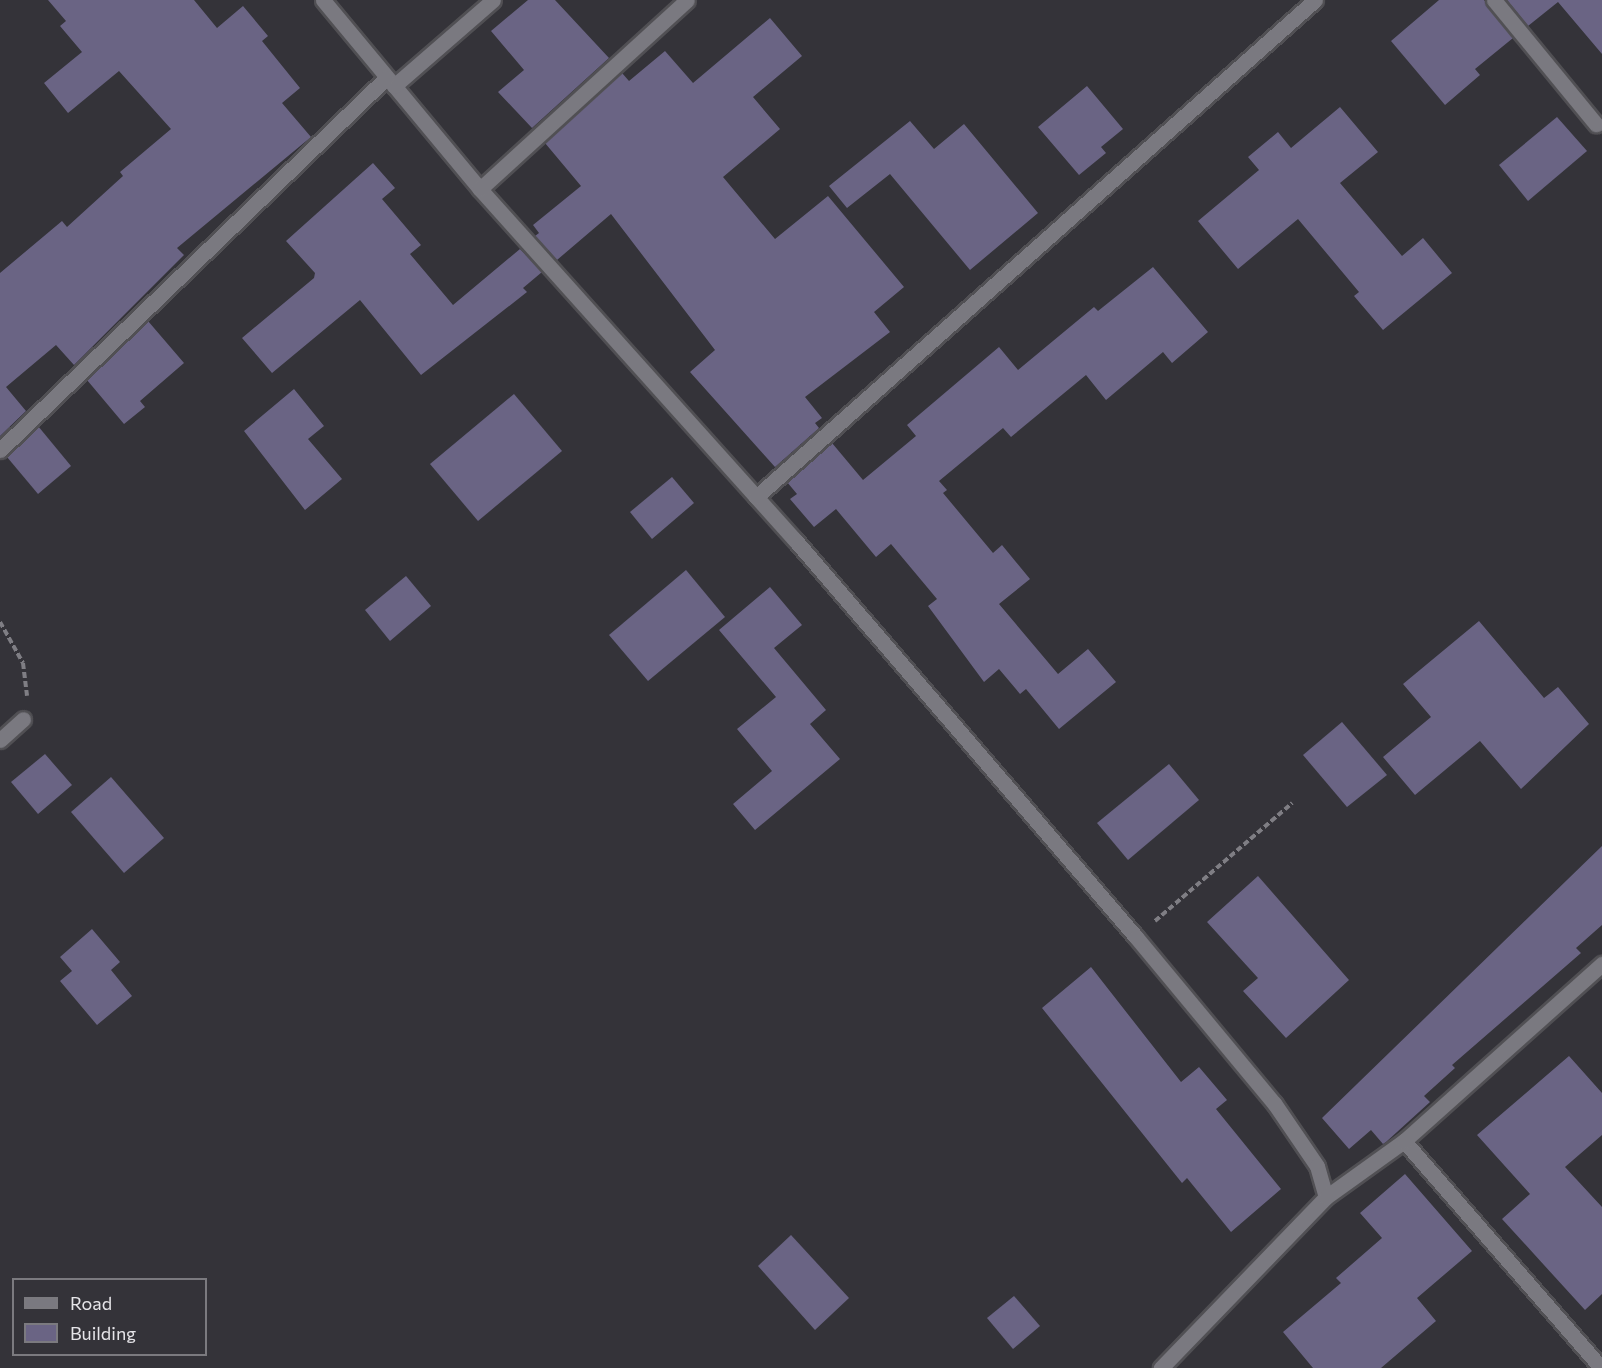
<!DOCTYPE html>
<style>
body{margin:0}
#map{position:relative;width:1602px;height:1368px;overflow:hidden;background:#343339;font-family:Commissioner,sans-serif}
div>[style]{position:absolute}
.building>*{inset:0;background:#6a6484}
.path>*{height:4px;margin-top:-2px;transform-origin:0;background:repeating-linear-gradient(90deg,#7f7e84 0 6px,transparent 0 9px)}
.roads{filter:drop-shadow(2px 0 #515054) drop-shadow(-2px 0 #515054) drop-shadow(0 2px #515054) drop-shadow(0 -2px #515054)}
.minor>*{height:15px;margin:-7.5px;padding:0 7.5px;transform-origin:7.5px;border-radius:7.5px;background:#7a7980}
span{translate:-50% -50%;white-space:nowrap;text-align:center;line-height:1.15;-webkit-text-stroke:5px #343339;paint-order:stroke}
.legend{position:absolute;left:12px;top:1278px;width:195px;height:78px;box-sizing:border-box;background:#343339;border:2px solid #7b7a7f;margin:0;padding:8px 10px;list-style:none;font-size:18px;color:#e6e5e9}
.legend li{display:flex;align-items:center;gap:12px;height:30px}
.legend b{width:30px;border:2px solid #7b7a7f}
</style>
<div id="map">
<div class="building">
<i style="clip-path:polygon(48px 0,194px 0,217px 28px,243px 6px,268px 36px,262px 41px,300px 88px,282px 103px,311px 137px,177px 248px,184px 255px,74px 365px,56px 345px,6px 387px,26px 411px,0 436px,0 273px,62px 221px,67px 227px,123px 176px,120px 172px,171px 129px,119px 71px,68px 113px,44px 83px,82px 52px,60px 26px,66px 21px)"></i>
<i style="clip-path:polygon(528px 0,555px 0,609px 58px,532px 128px,498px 92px,524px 70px,491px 31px)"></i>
<i style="clip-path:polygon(1439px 0,1484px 0,1513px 38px,1475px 69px,1480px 75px,1445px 105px,1391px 41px)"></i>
<i style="clip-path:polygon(1507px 0,1602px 0,1602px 54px,1558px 2px,1528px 26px)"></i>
<i style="clip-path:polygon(770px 18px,802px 56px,753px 97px,780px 129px,723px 177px,775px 239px,828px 196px,904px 287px,874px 312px,890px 332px,805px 397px,822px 418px,815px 423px,819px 428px,775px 467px,690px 372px,715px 350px,611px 214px,557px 260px,535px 236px,539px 233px,533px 225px,581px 186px,545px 143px,622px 73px,629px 81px,665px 51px,693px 83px)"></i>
<i style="clip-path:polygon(1087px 86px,1123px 129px,1101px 147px,1106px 153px,1079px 175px,1038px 127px)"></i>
<i style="clip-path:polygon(1340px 107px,1378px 152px,1340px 183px,1402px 256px,1423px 238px,1452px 273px,1383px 330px,1354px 296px,1359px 292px,1298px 219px,1238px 269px,1198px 221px,1259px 170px,1248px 157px,1278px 132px,1291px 148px)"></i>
<i style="clip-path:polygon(1557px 117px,1587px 151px,1528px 201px,1499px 165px)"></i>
<i style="clip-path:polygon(910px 121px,934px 149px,964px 124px,1038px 213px,970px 270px,890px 174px,847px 208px,829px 186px)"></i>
<i style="clip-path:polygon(373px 163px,395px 188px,382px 199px,421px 245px,410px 254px,453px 305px,520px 249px,542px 272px,523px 288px,527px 292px,421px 375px,360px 300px,272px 373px,242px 338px,314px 278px,315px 273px,286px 241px)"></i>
<i style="clip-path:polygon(1153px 267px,1208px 332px,1172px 363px,1163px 352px,1106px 400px,1086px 375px,1011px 437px,1003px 428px,939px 481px,947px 490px,943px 493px,993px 553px,1002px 545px,1030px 579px,999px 604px,1058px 674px,1088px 649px,1116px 682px,1059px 729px,1026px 689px,1020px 694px,999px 669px,984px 682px,928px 606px,937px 599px,891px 544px,876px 557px,836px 509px,814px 527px,790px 499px,797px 494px,787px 482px,832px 443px,863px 480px,916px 436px,907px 425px,999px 347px,1018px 370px,1094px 307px,1098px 311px)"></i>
<i style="clip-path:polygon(148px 321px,184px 363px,140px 401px,145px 407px,124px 424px,87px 380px)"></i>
<i style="clip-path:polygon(294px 389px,324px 426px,308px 439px,342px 479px,305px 510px,244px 431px)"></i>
<i style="clip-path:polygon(514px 394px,562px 451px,478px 521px,430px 464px)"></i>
<i style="clip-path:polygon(38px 426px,71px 466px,38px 494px,7px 457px)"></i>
<i style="clip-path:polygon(672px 477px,694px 503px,652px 539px,630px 512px)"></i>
<i style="clip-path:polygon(686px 570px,725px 617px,648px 681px,609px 635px)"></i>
<i style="clip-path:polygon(406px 576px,431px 606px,390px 641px,365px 610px)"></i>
<i style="clip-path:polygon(770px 587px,802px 625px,774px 648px,826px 710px,810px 724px,840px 759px,755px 830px,733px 804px,772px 771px,737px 729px,776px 697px,719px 630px)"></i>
<i style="clip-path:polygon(1479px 621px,1544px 698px,1558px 687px,1589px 724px,1521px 789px,1480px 741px,1415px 795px,1383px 757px,1431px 717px,1403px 684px)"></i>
<i style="clip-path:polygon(1342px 722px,1387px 775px,1347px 807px,1303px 755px)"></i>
<i style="clip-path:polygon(45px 754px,72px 785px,38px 814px,11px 782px)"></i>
<i style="clip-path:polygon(1169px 764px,1199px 800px,1128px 860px,1097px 823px)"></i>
<i style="clip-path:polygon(111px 777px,164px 838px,124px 873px,71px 812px)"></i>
<i style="clip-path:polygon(1602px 846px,1602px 925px,1576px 948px,1581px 953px,1452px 1065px,1455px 1068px,1424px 1096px,1430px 1102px,1386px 1142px,1383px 1144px,1371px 1130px,1349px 1149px,1322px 1118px)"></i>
<i style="clip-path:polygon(1258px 876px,1349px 980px,1286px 1038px,1243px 991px,1258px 978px,1207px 922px)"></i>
<i style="clip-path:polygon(92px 929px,120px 962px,111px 970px,132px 996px,97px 1025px,60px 981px,72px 971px,60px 957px)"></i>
<i style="clip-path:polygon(1091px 967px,1181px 1082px,1199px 1067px,1227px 1100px,1216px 1109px,1281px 1189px,1231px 1232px,1187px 1178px,1182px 1183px,1042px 1008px)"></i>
<i style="clip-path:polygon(1569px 1056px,1602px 1093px,1602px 1135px,1565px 1167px,1602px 1207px,1602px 1294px,1585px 1310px,1502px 1219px,1530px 1194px,1477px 1135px)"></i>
<i style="clip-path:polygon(1405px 1174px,1472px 1251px,1417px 1298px,1436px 1321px,1381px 1368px,1313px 1368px,1283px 1332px,1341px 1283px,1336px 1278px,1382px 1238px,1360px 1213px)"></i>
<i style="clip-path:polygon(791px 1235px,849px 1298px,815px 1330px,758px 1266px)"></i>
<i style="clip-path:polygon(1014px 1296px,1040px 1326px,1013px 1349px,987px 1318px)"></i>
</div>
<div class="path">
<i style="left:0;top:622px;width:47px;rotate:60.7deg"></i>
<i style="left:23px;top:663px;width:33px;rotate:83deg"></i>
<i style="left:1155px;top:921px;width:181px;rotate:-40.7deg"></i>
</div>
<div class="roads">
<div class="minor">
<i style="left:323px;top:0;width:246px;rotate:50.3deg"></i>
<i style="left:480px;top:189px;width:472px;rotate:48.1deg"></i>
<i style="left:795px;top:540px;width:523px;rotate:49.34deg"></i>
<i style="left:1136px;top:937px;width:216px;rotate:50.3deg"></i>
<i style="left:1274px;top:1103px;width:76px;rotate:55.7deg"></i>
<i style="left:1317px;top:1166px;width:32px;rotate:74deg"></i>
<i style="left:1326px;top:1197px;width:238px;rotate:134deg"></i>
<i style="left:1494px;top:0;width:161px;rotate:50.6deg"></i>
<i style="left:394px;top:86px;width:131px;rotate:-41deg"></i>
<i style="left:480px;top:189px;width:280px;rotate:-42.4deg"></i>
<i style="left:0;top:450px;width:536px;rotate:-43.94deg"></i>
<i style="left:756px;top:497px;width:748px;rotate:-41.64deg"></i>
<i style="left:0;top:740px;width:31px;rotate:-42deg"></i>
<i style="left:1404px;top:1141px;width:301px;rotate:49deg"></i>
<i style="left:1326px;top:1197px;width:96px;rotate:-35.7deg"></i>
<i style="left:1404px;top:1141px;width:266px;rotate:-41.8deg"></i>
</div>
</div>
<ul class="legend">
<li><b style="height:8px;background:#7a7980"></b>Road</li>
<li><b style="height:16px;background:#6a6484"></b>Building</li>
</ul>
</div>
